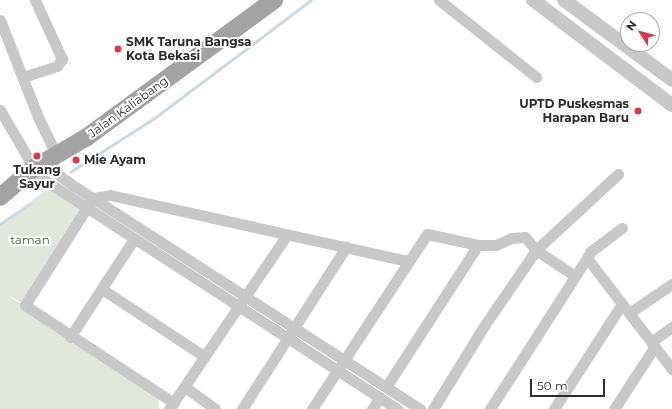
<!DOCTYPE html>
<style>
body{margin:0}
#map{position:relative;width:672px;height:409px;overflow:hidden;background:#fff;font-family:Montserrat,sans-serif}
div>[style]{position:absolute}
.green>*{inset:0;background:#e2e8d9}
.stream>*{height:3px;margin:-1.5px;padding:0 1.5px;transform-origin:1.5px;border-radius:1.5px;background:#c6dbe7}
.minor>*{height:11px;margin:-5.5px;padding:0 5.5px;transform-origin:5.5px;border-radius:5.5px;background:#c8c8c8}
.tertiary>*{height:14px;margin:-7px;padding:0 7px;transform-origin:7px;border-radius:7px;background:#c8c8c8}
.primary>*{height:18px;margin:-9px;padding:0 9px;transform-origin:9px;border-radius:9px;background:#a3a3a3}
.dots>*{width:11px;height:11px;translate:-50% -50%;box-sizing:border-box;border:2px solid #fff;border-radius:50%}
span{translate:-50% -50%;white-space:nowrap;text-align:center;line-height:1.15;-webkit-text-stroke:4px #fff;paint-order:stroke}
.poi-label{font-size:12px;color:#2b2b2b;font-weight:700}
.left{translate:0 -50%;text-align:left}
.right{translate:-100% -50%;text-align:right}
.street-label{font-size:12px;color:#2b2b2b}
.park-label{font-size:12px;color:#4f633d}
.north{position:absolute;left:620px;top:12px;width:40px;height:40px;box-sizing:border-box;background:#fff;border:1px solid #aaa;border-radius:50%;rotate:306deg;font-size:11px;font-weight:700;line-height:16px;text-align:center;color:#2b2b2b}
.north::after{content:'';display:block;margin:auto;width:14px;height:18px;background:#d83847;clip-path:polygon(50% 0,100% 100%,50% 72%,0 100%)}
.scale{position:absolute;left:530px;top:379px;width:75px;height:18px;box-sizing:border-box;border:2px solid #2b2b2b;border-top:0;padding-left:5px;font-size:12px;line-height:14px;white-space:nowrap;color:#2b2b2b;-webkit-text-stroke:3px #fff;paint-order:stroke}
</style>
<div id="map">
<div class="green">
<i style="clip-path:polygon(52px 186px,87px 208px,25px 305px,4px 293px,158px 393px,159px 409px,0 409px,0 224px)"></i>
</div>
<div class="stream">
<i style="left:70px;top:172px;width:98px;rotate:-32.6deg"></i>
<i style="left:153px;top:119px;width:198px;rotate:-37deg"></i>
<i style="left:0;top:224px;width:37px;rotate:-34deg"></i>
</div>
<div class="minor">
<i style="left:439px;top:0;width:124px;rotate:38.4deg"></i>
<i style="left:0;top:20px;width:104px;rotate:68.6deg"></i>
<i style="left:38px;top:117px;width:41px;rotate:64.1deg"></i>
<i style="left:23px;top:77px;width:36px;rotate:-18deg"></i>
<i style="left:57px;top:66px;width:9px;rotate:-54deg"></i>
<i style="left:62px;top:59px;width:65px;rotate:-114.6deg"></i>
<i style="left:0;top:110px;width:67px;rotate:59.6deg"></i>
<i style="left:34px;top:168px;width:18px;rotate:47deg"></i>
<i style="left:46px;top:181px;width:419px;rotate:33deg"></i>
<i style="left:46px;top:160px;width:16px;rotate:52deg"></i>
<i style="left:56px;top:173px;width:22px;rotate:36deg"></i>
<i style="left:74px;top:186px;width:412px;rotate:32.8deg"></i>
<i style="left:587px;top:258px;width:7px;rotate:-63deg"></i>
<i style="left:590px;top:252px;width:40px;rotate:-37deg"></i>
<i style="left:102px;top:289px;width:123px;rotate:33.4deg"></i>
<i style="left:629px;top:313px;width:52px;rotate:-34deg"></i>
<i style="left:70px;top:337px;width:117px;rotate:-56.9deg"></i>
<i style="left:651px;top:342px;width:26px;rotate:-36deg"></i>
<i style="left:185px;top:387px;width:37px;rotate:36deg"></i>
<i style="left:386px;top:387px;width:169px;rotate:-57.1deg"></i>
<i style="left:174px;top:403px;width:178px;rotate:-146.7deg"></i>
<i style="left:25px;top:305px;width:127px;rotate:-57.6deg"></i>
<i style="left:93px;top:198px;width:17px;rotate:-10deg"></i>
<i style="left:110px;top:195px;width:305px;rotate:12.5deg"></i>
<i style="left:169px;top:409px;width:210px;rotate:-55.9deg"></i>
<i style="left:242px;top:409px;width:193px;rotate:-57.3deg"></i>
<i style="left:312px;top:409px;width:209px;rotate:-56.7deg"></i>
<i style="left:427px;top:234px;width:52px;rotate:12.2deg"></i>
<i style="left:478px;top:245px;width:18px"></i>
<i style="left:496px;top:245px;width:17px;rotate:-24deg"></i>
<i style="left:512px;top:238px;width:13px;rotate:-4deg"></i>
<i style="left:525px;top:237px;width:17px;rotate:50deg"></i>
<i style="left:536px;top:250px;width:47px;rotate:33.7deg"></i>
<i style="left:372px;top:409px;width:14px;rotate:-56deg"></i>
<i style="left:433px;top:409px;width:97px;rotate:-58.4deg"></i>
<i style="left:484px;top:326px;width:92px;rotate:-55.6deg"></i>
<i style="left:536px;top:250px;width:112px;rotate:-42.8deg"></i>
<i style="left:490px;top:409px;width:179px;rotate:-57.3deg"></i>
<i style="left:587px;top:258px;width:140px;rotate:52.6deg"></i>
<i style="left:554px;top:409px;width:125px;rotate:-57.1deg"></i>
<i style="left:614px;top:409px;width:75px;rotate:-56.9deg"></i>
</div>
<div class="tertiary">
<i style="left:533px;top:0;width:174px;rotate:37.1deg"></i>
<i style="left:564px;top:0;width:134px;rotate:36.5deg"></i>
</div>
<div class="primary">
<i style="left:0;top:197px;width:45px;rotate:-40.5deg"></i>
<i style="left:34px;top:168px;width:61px;rotate:-30.3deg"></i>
<i style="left:87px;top:137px;width:232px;rotate:-36.2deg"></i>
</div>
<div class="dots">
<i style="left:118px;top:49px;background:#d83847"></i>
<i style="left:638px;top:111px;background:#d83847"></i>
<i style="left:37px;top:156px;background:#d83847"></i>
<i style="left:76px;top:160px;background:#d83847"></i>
</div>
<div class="poi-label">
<span class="left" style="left:126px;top:49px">SMK Taruna Bangsa<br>Kota Bekasi</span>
<span class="right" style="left:629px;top:111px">UPTD Puskesmas<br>Harapan Baru</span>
<span class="left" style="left:84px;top:160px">Mie Ayam</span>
<span style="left:37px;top:177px">Tukang<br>Sayur</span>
</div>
<div class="street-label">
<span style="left:128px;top:107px;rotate:-36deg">Jalan Kaliabang</span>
</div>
<div class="park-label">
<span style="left:30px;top:240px">taman</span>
</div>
<div class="north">N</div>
<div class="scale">50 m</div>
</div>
